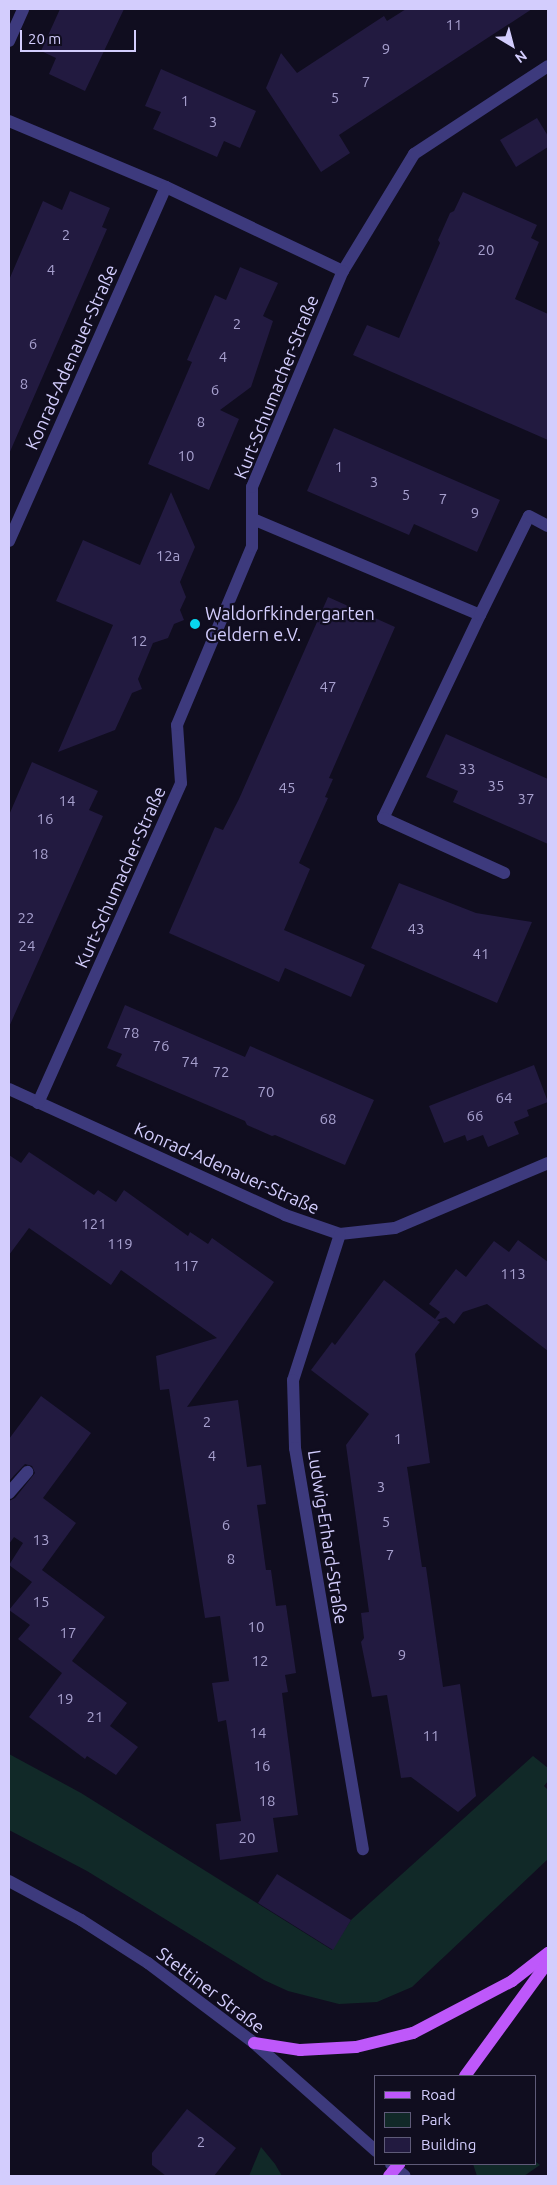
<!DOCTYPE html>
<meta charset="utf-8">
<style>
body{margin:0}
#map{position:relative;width:557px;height:2185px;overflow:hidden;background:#100d1f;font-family:Ubuntu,sans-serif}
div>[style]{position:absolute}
.green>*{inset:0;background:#112928}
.building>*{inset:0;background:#221a40}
.minor>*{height:12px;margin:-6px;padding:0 6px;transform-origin:6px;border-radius:6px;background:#3d3a7d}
.tertiary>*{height:12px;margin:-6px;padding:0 6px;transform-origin:6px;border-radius:6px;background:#3d3a7d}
.primary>*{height:12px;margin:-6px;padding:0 6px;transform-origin:6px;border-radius:6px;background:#be58fa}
.dots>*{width:14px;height:14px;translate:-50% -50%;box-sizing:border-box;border:2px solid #100d1f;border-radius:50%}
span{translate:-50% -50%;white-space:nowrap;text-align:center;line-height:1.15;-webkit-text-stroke:4.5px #100d1f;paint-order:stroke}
.number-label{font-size:15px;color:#a7a0ce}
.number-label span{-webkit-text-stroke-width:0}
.street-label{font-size:18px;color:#d3cdfd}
.poi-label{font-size:18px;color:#d3cdfd}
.left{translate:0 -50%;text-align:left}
.frame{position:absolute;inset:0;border:10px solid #d3cdfd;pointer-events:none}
.legend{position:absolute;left:374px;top:2075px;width:162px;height:90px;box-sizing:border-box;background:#100d1f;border:1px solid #5e5a78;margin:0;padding:6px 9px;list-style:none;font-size:15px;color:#d3cdfd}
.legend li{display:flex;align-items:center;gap:10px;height:25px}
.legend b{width:25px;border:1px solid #5e5a78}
.north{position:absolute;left:487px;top:20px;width:50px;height:50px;-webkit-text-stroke:4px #100d1f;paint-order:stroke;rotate:143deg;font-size:14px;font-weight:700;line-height:20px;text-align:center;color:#d3cdfd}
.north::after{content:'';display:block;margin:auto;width:18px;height:22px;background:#d3cdfd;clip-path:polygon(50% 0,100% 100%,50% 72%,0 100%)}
.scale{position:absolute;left:20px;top:30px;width:116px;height:22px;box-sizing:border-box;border:2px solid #d3cdfd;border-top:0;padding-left:6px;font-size:15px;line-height:18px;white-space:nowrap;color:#d3cdfd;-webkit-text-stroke:4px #100d1f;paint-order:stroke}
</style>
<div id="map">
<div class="green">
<i style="clip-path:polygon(9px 1754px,81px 1793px,332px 1950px,351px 1920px,533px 1756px,548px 1768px,548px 1781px,544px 1786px,548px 1790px,548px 1859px,412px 1987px,377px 2002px,339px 2004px,288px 1991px,264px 1980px,87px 1871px,9px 1830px)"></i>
<i style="clip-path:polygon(261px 2147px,275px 2164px,282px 2176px,249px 2176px)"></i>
<i style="clip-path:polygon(536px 2162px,540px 2165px,524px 2176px,477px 2176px,473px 2164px)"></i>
</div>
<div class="building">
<i style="clip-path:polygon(60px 9px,124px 9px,85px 91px,49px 74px,56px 58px,41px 51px)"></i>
<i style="clip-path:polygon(406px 9px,532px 9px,339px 135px,350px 153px,321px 172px,266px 88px,281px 53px,297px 73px,384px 16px,387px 21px)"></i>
<i style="clip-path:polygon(161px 69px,256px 111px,240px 148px,224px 141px,217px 157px,153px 129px,161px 112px,145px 106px)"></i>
<i style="clip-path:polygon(537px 118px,548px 136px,548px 147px,516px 167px,500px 140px)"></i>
<i style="clip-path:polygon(70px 191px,110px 208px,102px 227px,107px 229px,9px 454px,9px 280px,43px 201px,62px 210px)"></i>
<i style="clip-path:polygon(463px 192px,537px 225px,531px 238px,539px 242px,515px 299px,548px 314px,548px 440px,353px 355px,367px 325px,399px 338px,440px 243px,438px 240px,450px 213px,454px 211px)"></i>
<i style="clip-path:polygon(240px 267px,278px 283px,263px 316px,273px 321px,251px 387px,220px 410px,239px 419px,209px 490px,148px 464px,192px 362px,187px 360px,215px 295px,226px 300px)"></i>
<i style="clip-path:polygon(334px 428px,500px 500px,477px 552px,414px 524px,409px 535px,307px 491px)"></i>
<i style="clip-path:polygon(171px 492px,195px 547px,180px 582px,186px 597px,180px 610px,184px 620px,174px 624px,168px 638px,153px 643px,138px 679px,142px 689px,132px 693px,115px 730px,58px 752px,113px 625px,56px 601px,83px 540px,140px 565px)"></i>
<i style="clip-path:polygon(328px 597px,395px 627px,329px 778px,333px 779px,325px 797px,328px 798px,299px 863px,310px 869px,284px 930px,365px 965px,351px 997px,285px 968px,279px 982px,169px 933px,215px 827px,223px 830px,239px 799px)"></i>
<i style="clip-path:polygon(446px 734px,548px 779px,548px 844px,453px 802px,458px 791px,426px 777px)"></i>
<i style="clip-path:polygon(32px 762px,98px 791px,89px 810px,103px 816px,9px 1027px,9px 815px)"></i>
<i style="clip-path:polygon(399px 883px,476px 913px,532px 922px,497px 1003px,371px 948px)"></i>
<i style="clip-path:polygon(125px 1005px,245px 1057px,250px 1046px,374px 1100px,345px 1165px,275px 1135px,272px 1136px,247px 1125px,245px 1121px,116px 1066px,122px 1054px,107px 1048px)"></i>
<i style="clip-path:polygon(534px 1065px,548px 1102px,527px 1110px,529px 1116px,514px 1122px,519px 1134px,488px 1147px,483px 1135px,467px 1141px,465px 1135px,444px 1143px,429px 1106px)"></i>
<i style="clip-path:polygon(29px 1152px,94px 1195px,98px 1190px,116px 1202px,124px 1190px,188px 1236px,190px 1232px,208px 1244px,212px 1238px,274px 1282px,187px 1407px,238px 1400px,247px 1467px,261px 1465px,266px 1504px,257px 1505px,266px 1570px,271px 1570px,276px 1606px,286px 1605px,296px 1673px,285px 1675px,288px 1692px,282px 1693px,298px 1815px,273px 1818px,278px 1852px,220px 1860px,216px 1824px,241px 1821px,226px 1720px,218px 1722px,212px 1683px,229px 1681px,220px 1616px,205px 1618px,169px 1389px,160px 1390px,156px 1356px,217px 1338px,121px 1270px,111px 1285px,29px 1228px,9px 1255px,9px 1155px,21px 1163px)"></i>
<i style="clip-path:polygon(518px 1240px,548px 1262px,548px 1351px,487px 1304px,463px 1312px,454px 1324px,446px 1317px,437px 1320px,440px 1322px,415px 1354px,430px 1463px,407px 1467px,412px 1500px,422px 1567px,426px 1567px,443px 1687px,460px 1684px,476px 1796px,458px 1812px,411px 1777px,401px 1778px,387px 1695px,372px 1697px,361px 1642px,364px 1638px,361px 1613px,369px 1612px,346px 1445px,369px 1414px,311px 1370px,332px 1342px,335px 1345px,384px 1280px,435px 1319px,440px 1312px,429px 1304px,456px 1269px,466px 1277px,494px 1241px,509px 1252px)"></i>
<i style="clip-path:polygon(41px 1396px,91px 1433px,43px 1498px,76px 1523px,42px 1570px,105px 1617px,72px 1661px,127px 1703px,110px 1726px,138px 1747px,116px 1775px,87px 1756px,85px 1759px,29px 1717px,62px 1673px,18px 1639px,30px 1625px,9px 1610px,32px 1582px,9px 1565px,23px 1543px,14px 1537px,9px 1544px,9px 1501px,15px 1498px,35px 1473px,32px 1466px,25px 1464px,9px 1481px,9px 1439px)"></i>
<i style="clip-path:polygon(277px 1874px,351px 1920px,333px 1950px,258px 1903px)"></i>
<i style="clip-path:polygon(187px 2109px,236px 2148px,214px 2176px,166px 2176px,152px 2165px,152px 2153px)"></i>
</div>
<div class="minor">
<i style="left:9px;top:41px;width:35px;rotate:-66deg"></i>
<i style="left:9px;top:121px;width:170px;rotate:22.8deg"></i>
<i style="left:166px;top:187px;width:196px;rotate:25.4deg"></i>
<i style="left:343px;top:271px;width:137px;rotate:-58.7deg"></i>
<i style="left:414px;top:154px;width:160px;rotate:-33.3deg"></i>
<i style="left:253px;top:519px;width:246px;rotate:22.9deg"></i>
<i style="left:480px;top:615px;width:225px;rotate:115.5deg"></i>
<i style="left:383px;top:818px;width:133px;rotate:24.4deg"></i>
<i style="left:9px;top:541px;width:387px;rotate:-66.1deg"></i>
<i style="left:480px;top:615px;width:110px;rotate:-63.7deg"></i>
<i style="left:529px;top:516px;width:21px;rotate:28deg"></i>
<i style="left:9px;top:1089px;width:303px;rotate:24.5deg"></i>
<i style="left:285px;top:1215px;width:58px;rotate:19.1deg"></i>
<i style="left:340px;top:1234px;width:55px;rotate:-6.2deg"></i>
<i style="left:395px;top:1228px;width:166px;rotate:-23deg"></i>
<i style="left:38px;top:1103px;width:350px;rotate:-65.9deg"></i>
<i style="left:181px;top:783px;width:58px;rotate:-93.9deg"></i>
<i style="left:177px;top:725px;width:193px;rotate:-67.2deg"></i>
<i style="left:252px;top:547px;width:60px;rotate:-90deg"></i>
<i style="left:252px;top:487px;width:234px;rotate:-67.2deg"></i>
<i style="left:340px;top:1234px;width:153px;rotate:107.8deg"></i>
<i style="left:293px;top:1380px;width:68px;rotate:88.3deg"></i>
<i style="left:295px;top:1448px;width:407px;rotate:80.4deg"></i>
<i style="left:9px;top:1493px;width:28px;rotate:-49deg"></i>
</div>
<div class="tertiary">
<i style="left:9px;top:1881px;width:82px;rotate:28.4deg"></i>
<i style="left:81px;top:1920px;width:80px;rotate:32.7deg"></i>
<i style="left:148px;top:1963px;width:133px;rotate:37deg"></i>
<i style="left:254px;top:2043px;width:163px;rotate:41.5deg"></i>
<i style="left:391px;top:2164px;width:18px;rotate:41deg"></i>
</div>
<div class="primary">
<i style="left:254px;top:2043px;width:47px;rotate:8.7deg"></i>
<i style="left:300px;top:2050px;width:56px;rotate:-3.1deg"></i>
<i style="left:356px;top:2047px;width:59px;rotate:-13.8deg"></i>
<i style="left:413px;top:2033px;width:112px;rotate:-27.7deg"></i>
<i style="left:512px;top:1981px;width:46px;rotate:-37.9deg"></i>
<i style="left:465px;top:2076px;width:141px;rotate:-53.9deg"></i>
<i style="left:389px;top:2176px;width:16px;rotate:-50deg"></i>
</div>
<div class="dots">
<i style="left:195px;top:624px;background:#08d6ef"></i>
</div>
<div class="number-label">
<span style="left:454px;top:25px">11</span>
<span style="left:386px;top:49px">9</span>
<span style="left:366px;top:82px">7</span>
<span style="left:335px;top:98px">5</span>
<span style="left:185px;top:101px">1</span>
<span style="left:213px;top:122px">3</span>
<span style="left:66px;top:235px">2</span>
<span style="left:486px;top:250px">20</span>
<span style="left:51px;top:270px">4</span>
<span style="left:237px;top:324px">2</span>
<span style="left:33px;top:344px">6</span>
<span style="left:223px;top:357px">4</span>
<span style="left:24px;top:384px">8</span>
<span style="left:215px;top:390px">6</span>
<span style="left:201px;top:422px">8</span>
<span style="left:186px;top:456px">10</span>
<span style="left:339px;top:467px">1</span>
<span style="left:374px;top:482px">3</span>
<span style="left:406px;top:495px">5</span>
<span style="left:443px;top:499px">7</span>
<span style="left:475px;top:513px">9</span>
<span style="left:168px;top:556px">12a</span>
<span style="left:139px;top:641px">12</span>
<span style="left:328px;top:687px">47</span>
<span style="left:467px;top:769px">33</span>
<span style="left:496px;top:786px">35</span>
<span style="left:287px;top:788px">45</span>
<span style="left:526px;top:799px">37</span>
<span style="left:67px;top:801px">14</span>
<span style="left:45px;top:819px">16</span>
<span style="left:40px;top:854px">18</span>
<span style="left:26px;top:918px">22</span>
<span style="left:416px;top:929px">43</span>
<span style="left:27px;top:946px">24</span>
<span style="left:481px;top:954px">41</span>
<span style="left:131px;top:1033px">78</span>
<span style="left:161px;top:1046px">76</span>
<span style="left:190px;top:1062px">74</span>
<span style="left:221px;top:1072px">72</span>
<span style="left:266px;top:1092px">70</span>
<span style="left:504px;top:1098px">64</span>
<span style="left:475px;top:1116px">66</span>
<span style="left:328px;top:1119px">68</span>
<span style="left:94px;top:1224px">121</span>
<span style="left:120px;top:1244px">119</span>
<span style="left:186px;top:1266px">117</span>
<span style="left:513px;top:1274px">113</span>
<span style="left:207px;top:1422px">2</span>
<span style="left:398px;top:1439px">1</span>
<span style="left:212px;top:1456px">4</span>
<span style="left:381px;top:1487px">3</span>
<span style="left:386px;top:1522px">5</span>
<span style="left:226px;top:1525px">6</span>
<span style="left:41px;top:1540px">13</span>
<span style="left:390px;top:1555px">7</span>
<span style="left:231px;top:1559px">8</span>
<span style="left:41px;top:1602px">15</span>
<span style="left:256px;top:1627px">10</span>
<span style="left:68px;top:1633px">17</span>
<span style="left:402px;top:1655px">9</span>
<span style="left:260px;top:1661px">12</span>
<span style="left:65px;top:1699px">19</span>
<span style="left:95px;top:1717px">21</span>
<span style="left:258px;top:1733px">14</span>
<span style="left:431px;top:1736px">11</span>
<span style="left:262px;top:1766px">16</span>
<span style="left:267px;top:1801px">18</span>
<span style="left:247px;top:1838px">20</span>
<span style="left:201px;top:2142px">2</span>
</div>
<div class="street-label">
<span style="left:71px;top:357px;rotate:-66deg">Konrad-Adenauer-Straße</span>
<span style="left:276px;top:387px;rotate:-68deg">Kurt-Schumacher-Straße</span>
<span style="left:120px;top:877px;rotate:-66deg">Kurt-Schumacher-Straße</span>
<span style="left:227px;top:1168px;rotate:24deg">Konrad-Adenauer-Straße</span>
<span style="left:328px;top:1537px;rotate:81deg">Ludwig-Erhard-Straße</span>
<span style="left:211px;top:1990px;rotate:37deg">Stettiner Straße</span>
</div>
<div class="poi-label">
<span class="left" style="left:205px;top:624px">Waldorfkindergarten<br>Geldern e.V.</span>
</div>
<div class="frame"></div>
<ul class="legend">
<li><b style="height:6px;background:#be58fa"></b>Road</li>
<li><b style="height:14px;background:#112928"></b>Park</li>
<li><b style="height:14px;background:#221a40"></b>Building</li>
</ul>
<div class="north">N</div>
<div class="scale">20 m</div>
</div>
